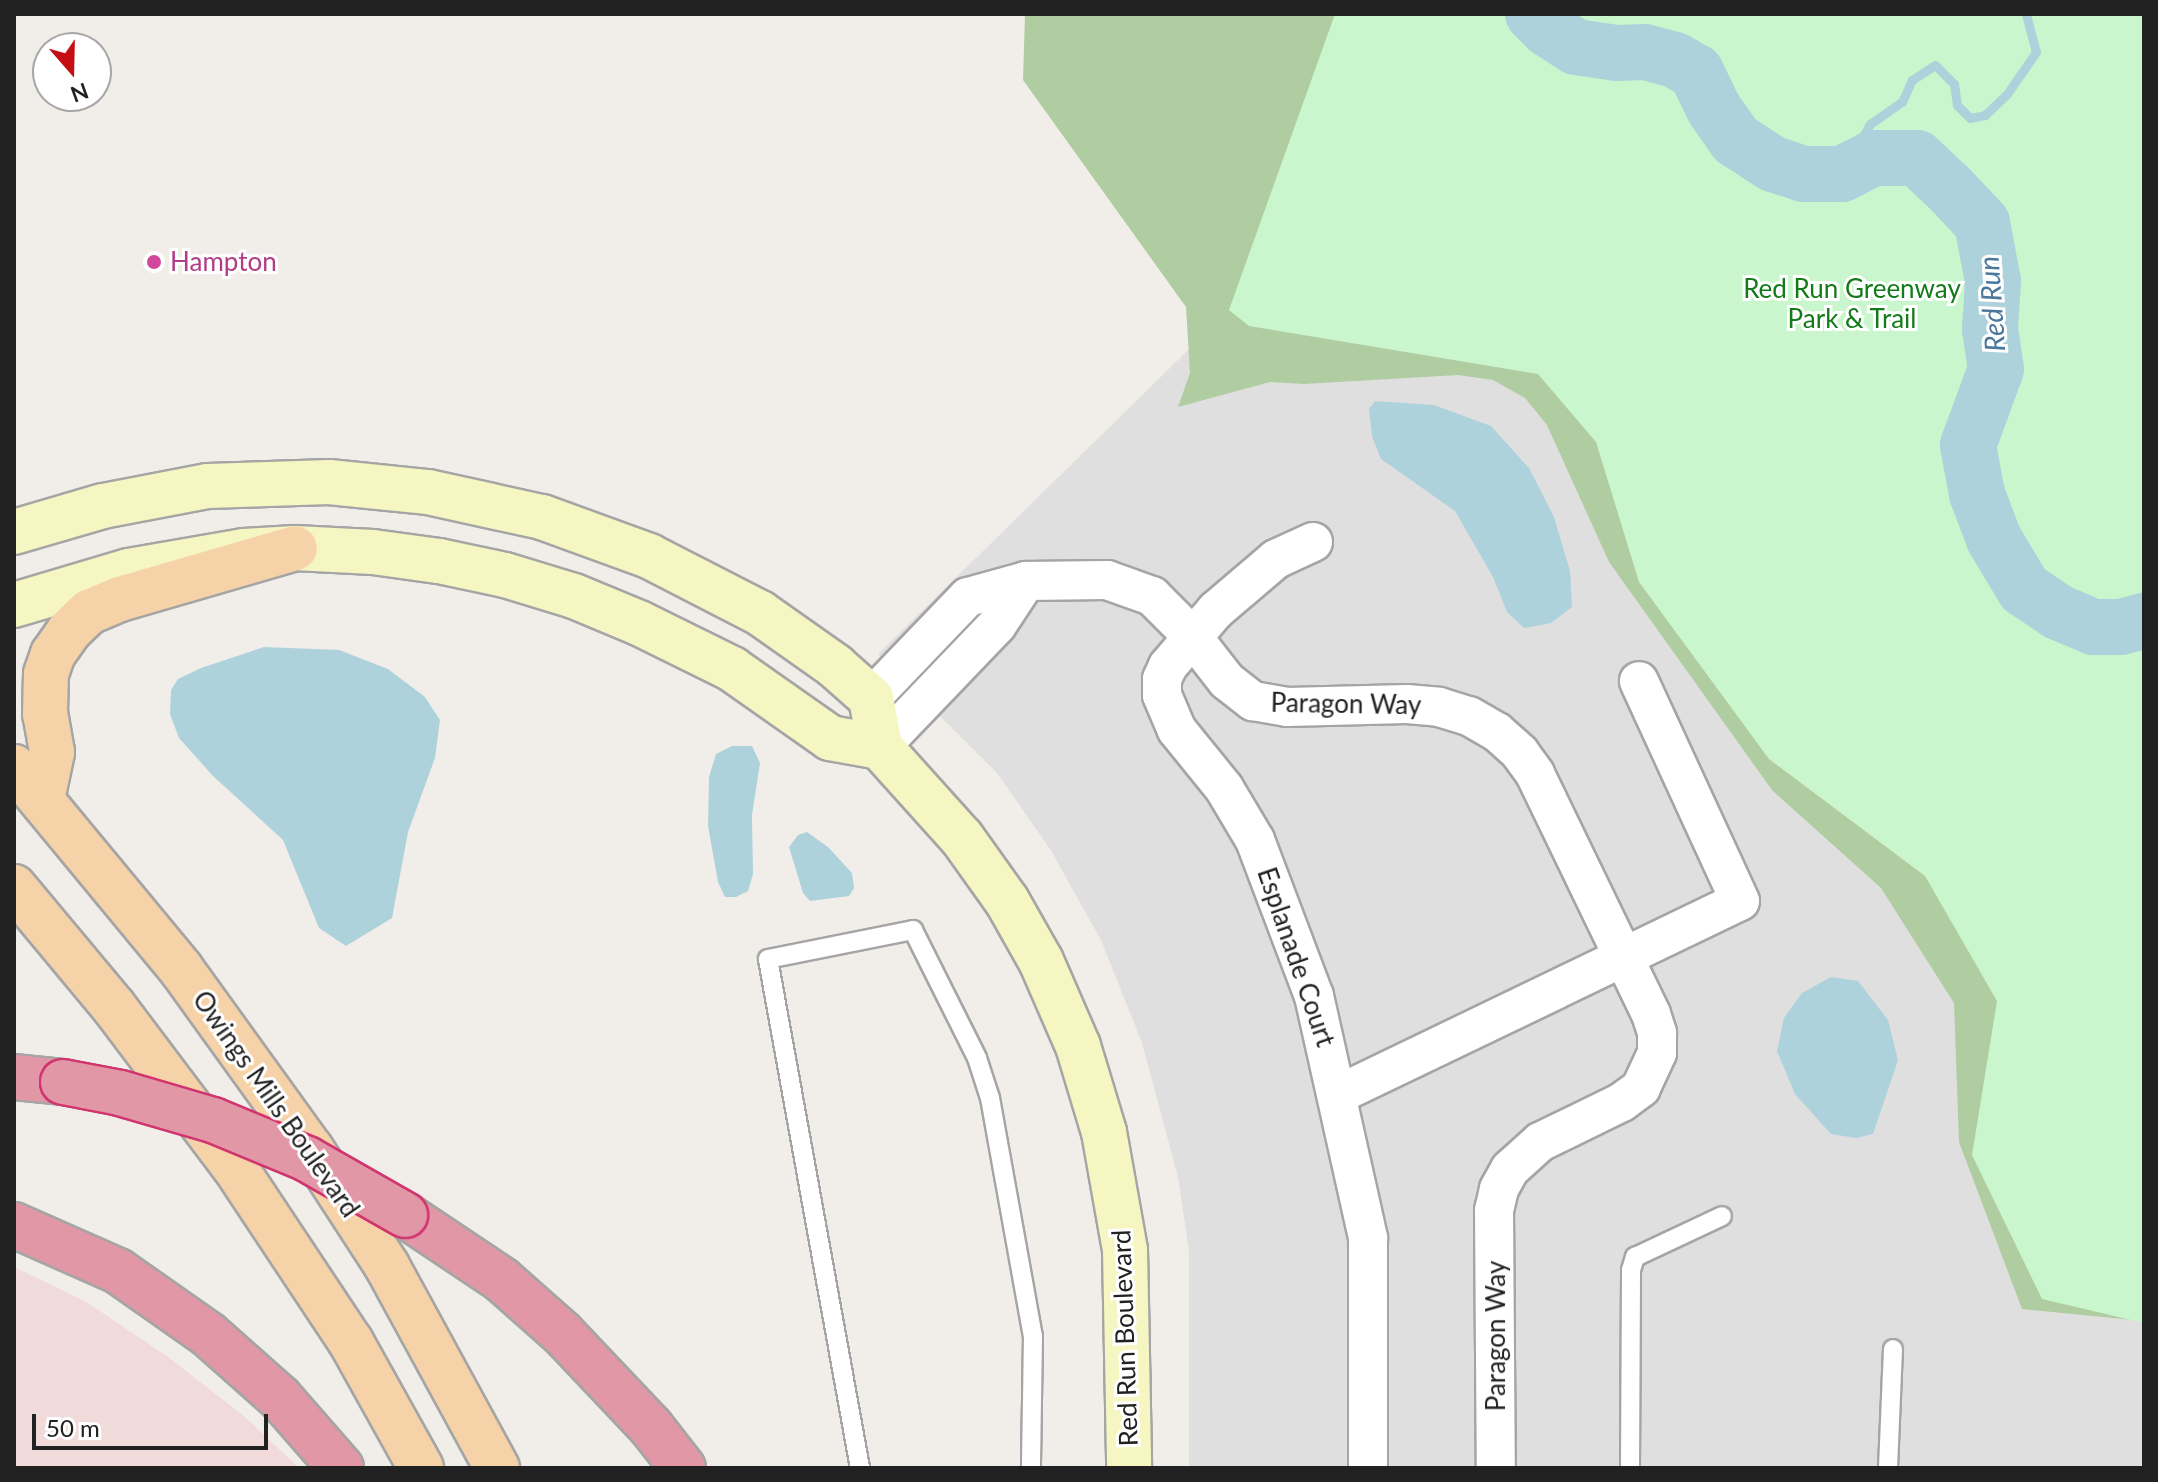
<!DOCTYPE html>
<style>
body{margin:0}
#map{position:relative;width:2158px;height:1482px;overflow:hidden;background:#f1eee9;font-family:Lato,sans-serif}
div>[style]{position:absolute}
.residential>*{inset:0;background:#dfdfdf}
.commercial>*{inset:0;background:#f0dada}
.forest>*{inset:0;background:#afcda1}
.park>*{inset:0;background:#caf6cd}
.water>*{inset:0;background:#add2db}
.stream>*{height:9px;margin:-4.5px;padding:0 4.5px;transform-origin:4.5px;border-radius:4.5px;background:#add2db}
.river>*{height:56px;margin:-28px;padding:0 28px;transform-origin:28px;border-radius:28px;background:#add2db}
.roads{filter:drop-shadow(2px 0 #a5a5a5) drop-shadow(-2px 0 #a5a5a5) drop-shadow(0 2px #a5a5a5) drop-shadow(0 -2px #a5a5a5)}
.lane>*{height:18px;margin:-9px;padding:0 9px;transform-origin:9px;border-radius:9px;background:#fff}
.street>*{height:38px;margin:-19px;padding:0 19px;transform-origin:19px;border-radius:19px;background:#fff}
.secondary>*{height:44px;margin:-22px;padding:0 22px;transform-origin:22px;border-radius:22px;background:#f5f6c2}
.primary>*{height:44px;margin:-22px;padding:0 22px;transform-origin:22px;border-radius:22px;background:#f6d2a9}
.highway>*{height:44px;margin:-22px;padding:0 22px;transform-origin:22px;border-radius:22px;background:#e297a7}
.bridges{filter:drop-shadow(2px 0 #d0356f) drop-shadow(-2px 0 #d0356f) drop-shadow(0 2px #d0356f) drop-shadow(0 -2px #d0356f)}
.highway-bridge>*{height:44px;margin:-22px;padding:0 22px;transform-origin:22px;border-radius:22px;background:#e297a7}
.dots>*{width:22px;height:22px;translate:-50% -50%;box-sizing:border-box;border:4px solid #fff;border-radius:50%}
span{translate:-50% -50%;white-space:nowrap;text-align:center;line-height:1.15;-webkit-text-stroke:6px #fff;paint-order:stroke}
.hotel-label{font-size:26px;color:#b23c85}
.left{translate:0 -50%;text-align:left}
.park-label{font-size:26px;color:#147b19}
.street-label{font-size:26px;color:#212121}
.water-label{font-size:28px;color:#4c779c;font-style:italic}
.frame{position:absolute;inset:0;border:16px solid #212121;pointer-events:none}
.north{position:absolute;left:32px;top:32px;width:80px;height:80px;box-sizing:border-box;background:#fff;border:2px solid #a6a6a6;border-radius:50%;rotate:160deg;font-size:22px;font-weight:700;line-height:32px;text-align:center;color:#212121}
.north::after{content:'';display:block;margin:auto;width:28px;height:36px;background:#c50e14;clip-path:polygon(50% 0,100% 100%,50% 72%,0 100%)}
.scale{position:absolute;left:32px;top:1414px;width:236px;height:36px;box-sizing:border-box;border:4px solid #212121;border-top:0;padding-left:10px;font-size:24px;line-height:28px;white-space:nowrap;color:#212121;-webkit-text-stroke:6px #fff;paint-order:stroke}
</style>
<div id="map">
<div class="residential">
<i style="clip-path:polygon(1229px 310px,1538px 374px,1925px 876px,2042px 1299px,2144px 1323px,2144px 1468px,1189px 1468px,1189px 1251px,1178px 1177px,1142px 1043px,1101px 940px,1050px 849px,997px 773px,878px 654px)"></i>
</div>
<div class="commercial">
<i style="clip-path:polygon(14px 1267px,85px 1301px,168px 1357px,244px 1416px,299px 1468px,14px 1468px)"></i>
</div>
<div class="forest">
<i style="clip-path:polygon(1025px 14px,1503px 14px,1663px 101px,2144px 1321px,2022px 1309px,1959px 1142px,1954px 1003px,1881px 888px,1772px 790px,1609px 562px,1547px 425px,1525px 398px,1493px 380px,1458px 375px,1304px 384px,1270px 382px,1178px 407px,1190px 373px,1186px 307px,1023px 80px)"></i>
</div>
<div class="park">
<i style="clip-path:polygon(1335px 14px,2144px 14px,2144px 1323px,2042px 1299px,1972px 1155px,1997px 1001px,1925px 876px,1769px 759px,1639px 582px,1596px 442px,1538px 374px,1249px 326px,1229px 310px)"></i>
</div>
<div class="water">
<i style="clip-path:polygon(1375px 401px,1434px 405px,1491px 426px,1529px 468px,1554px 517px,1570px 571px,1572px 607px,1551px 623px,1524px 628px,1507px 612px,1493px 577px,1455px 511px,1381px 459px,1372px 436px,1369px 409px)"></i>
<i style="clip-path:polygon(264px 647px,339px 650px,388px 669px,425px 697px,440px 720px,435px 758px,408px 832px,392px 918px,346px 946px,319px 928px,283px 840px,213px 776px,179px 738px,170px 714px,171px 690px,178px 679px,201px 668px)"></i>
<i style="clip-path:polygon(732px 746px,752px 746px,760px 763px,752px 815px,753px 874px,748px 891px,736px 897px,725px 897px,718px 882px,708px 826px,709px 777px,716px 754px)"></i>
<i style="clip-path:polygon(807px 832px,828px 847px,852px 873px,854px 888px,849px 896px,810px 901px,803px 893px,789px 847px,798px 835px)"></i>
<i style="clip-path:polygon(1831px 977px,1858px 981px,1888px 1020px,1898px 1060px,1873px 1134px,1856px 1138px,1831px 1134px,1795px 1094px,1777px 1051px,1784px 1018px,1802px 993px)"></i>
</div>
<div class="stream">
<i style="left:1842px;top:174px;width:57px;rotate:-60.8deg"></i>
<i style="left:1870px;top:124px;width:39px;rotate:-35deg"></i>
<i style="left:1902px;top:102px;width:24px;rotate:-66deg"></i>
<i style="left:1912px;top:80px;width:27px;rotate:-33deg"></i>
<i style="left:1935px;top:65px;width:27px;rotate:45deg"></i>
<i style="left:1954px;top:84px;width:21px;rotate:82deg"></i>
<i style="left:1957px;top:105px;width:18px;rotate:45deg"></i>
<i style="left:1970px;top:118px;width:15px;rotate:-11deg"></i>
<i style="left:1985px;top:115px;width:30px;rotate:-44deg"></i>
<i style="left:2007px;top:94px;width:51px;rotate:-55.4deg"></i>
<i style="left:2036px;top:52px;width:39px;rotate:-105deg"></i>
</div>
<div class="river">
<i style="left:1533px;top:14px;width:21px;rotate:45deg"></i>
<i style="left:1548px;top:29px;width:33px;rotate:33deg"></i>
<i style="left:1576px;top:47px;width:41px;rotate:8.3deg"></i>
<i style="left:1617px;top:53px;width:28px;rotate:-2deg"></i>
<i style="left:1645px;top:52px;width:31px;rotate:15deg"></i>
<i style="left:1675px;top:60px;width:24px;rotate:30deg"></i>
<i style="left:1696px;top:72px;width:41px;rotate:64.1deg"></i>
<i style="left:1714px;top:109px;width:38px;rotate:55deg"></i>
<i style="left:1736px;top:140px;width:44px;rotate:33deg"></i>
<i style="left:1773px;top:164px;width:32px;rotate:18deg"></i>
<i style="left:1803px;top:174px;width:39px"></i>
<i style="left:1842px;top:174px;width:35px;rotate:-27deg"></i>
<i style="left:1873px;top:158px;width:44px"></i>
<i style="left:1917px;top:158px;width:45px;rotate:43.2deg"></i>
<i style="left:1950px;top:189px;width:47px;rotate:46.7deg"></i>
<i style="left:1982px;top:223px;width:59px;rotate:79.3deg"></i>
<i style="left:1993px;top:281px;width:48px;rotate:93.6deg"></i>
<i style="left:1990px;top:329px;width:40px;rotate:81.5deg"></i>
<i style="left:1996px;top:369px;width:81px;rotate:110.2deg"></i>
<i style="left:1968px;top:445px;width:50px;rotate:79.6deg"></i>
<i style="left:1977px;top:494px;width:48px;rotate:69.3deg"></i>
<i style="left:1994px;top:539px;width:58px;rotate:59deg"></i>
<i style="left:2024px;top:589px;width:41px;rotate:34.1deg"></i>
<i style="left:2058px;top:612px;width:39px;rotate:23deg"></i>
<i style="left:2094px;top:627px;width:27px"></i>
<i style="left:2121px;top:627px;width:24px;rotate:-15deg"></i>
</div>
<div class="roads">
<div class="lane">
<i style="left:860px;top:1468px;width:517px;rotate:-100.25deg"></i>
<i style="left:768px;top:959px;width:148px;rotate:-11.3deg"></i>
<i style="left:913px;top:930px;width:143px;rotate:63.4deg"></i>
<i style="left:977px;top:1058px;width:42px;rotate:72deg"></i>
<i style="left:990px;top:1098px;width:242px;rotate:79.8deg"></i>
<i style="left:1033px;top:1336px;width:132px;rotate:90.9deg"></i>
<i style="left:1630px;top:1468px;width:198px;rotate:-89.7deg"></i>
<i style="left:1631px;top:1270px;width:14px;rotate:-73deg"></i>
<i style="left:1635px;top:1257px;width:96px;rotate:-25.2deg"></i>
<i style="left:1888px;top:1468px;width:119px;rotate:-87.6deg"></i>
</div>
<div class="street">
<i style="left:1313px;top:542px;width:41px;rotate:155.3deg"></i>
<i style="left:1276px;top:559px;width:79px;rotate:139.6deg"></i>
<i style="left:1216px;top:610px;width:74px;rotate:130.6deg"></i>
<i style="left:1168px;top:666px;width:14px;rotate:115deg"></i>
<i style="left:1162px;top:679px;width:16px;rotate:90deg"></i>
<i style="left:1162px;top:695px;width:38px;rotate:67deg"></i>
<i style="left:1177px;top:730px;width:75px;rotate:51deg"></i>
<i style="left:1224px;top:788px;width:61px;rotate:59.2deg"></i>
<i style="left:1255px;top:840px;width:167px;rotate:69.3deg"></i>
<i style="left:1314px;top:996px;width:248px;rotate:77.4deg"></i>
<i style="left:1368px;top:1238px;width:230px;rotate:90deg"></i>
<i style="left:871px;top:698px;width:140px;rotate:-46.2deg"></i>
<i style="left:968px;top:597px;width:60px;rotate:-15.4deg"></i>
<i style="left:1026px;top:581px;width:81px;rotate:-0.7deg"></i>
<i style="left:1107px;top:580px;width:48px;rotate:19.6deg"></i>
<i style="left:1152px;top:596px;width:55px;rotate:45deg"></i>
<i style="left:1191px;top:635px;width:58px;rotate:52deg"></i>
<i style="left:1227px;top:681px;width:33px;rotate:38deg"></i>
<i style="left:1253px;top:701px;width:35px;rotate:10deg"></i>
<i style="left:1287px;top:707px;width:120px;rotate:-1.4deg"></i>
<i style="left:1407px;top:704px;width:32px;rotate:5deg"></i>
<i style="left:1439px;top:707px;width:31px;rotate:17deg"></i>
<i style="left:1469px;top:716px;width:32px;rotate:30deg"></i>
<i style="left:1497px;top:732px;width:31px;rotate:42deg"></i>
<i style="left:1520px;top:753px;width:26px;rotate:54deg"></i>
<i style="left:1535px;top:774px;width:267px;rotate:64.2deg"></i>
<i style="left:1651px;top:1014px;width:20px;rotate:72deg"></i>
<i style="left:1657px;top:1033px;width:20px;rotate:90deg"></i>
<i style="left:1657px;top:1053px;width:38px;rotate:115deg"></i>
<i style="left:1641px;top:1088px;width:24px;rotate:144deg"></i>
<i style="left:1622px;top:1102px;width:91px;rotate:154deg"></i>
<i style="left:1540px;top:1142px;width:40px;rotate:138deg"></i>
<i style="left:1510px;top:1169px;width:23px;rotate:119deg"></i>
<i style="left:1499px;top:1189px;width:22px;rotate:103deg"></i>
<i style="left:1494px;top:1210px;width:258px;rotate:89.6deg"></i>
<i style="left:880px;top:747px;width:169px;rotate:-46.2deg"></i>
<i style="left:997px;top:625px;width:53px;rotate:-56.6deg"></i>
<i style="left:1337px;top:1095px;width:447px;rotate:-25.7deg"></i>
<i style="left:1740px;top:901px;width:242px;rotate:-114.7deg"></i>
</div>
<div class="secondary">
<i style="left:14px;top:532px;width:93px;rotate:-16.3deg"></i>
<i style="left:103px;top:506px;width:107px;rotate:-10.8deg"></i>
<i style="left:208px;top:486px;width:121px;rotate:-1.9deg"></i>
<i style="left:329px;top:482px;width:100px;rotate:5.8deg"></i>
<i style="left:428px;top:492px;width:117px;rotate:12.4deg"></i>
<i style="left:542px;top:517px;width:114px;rotate:20deg"></i>
<i style="left:649px;top:556px;width:125px;rotate:27.2deg"></i>
<i style="left:760px;top:613px;width:92px;rotate:35.2deg"></i>
<i style="left:835px;top:666px;width:48px;rotate:41.6deg"></i>
<i style="left:871px;top:698px;width:50px;rotate:79.6deg"></i>
<i style="left:880px;top:747px;width:122px;rotate:48deg"></i>
<i style="left:962px;top:838px;width:77px;rotate:54.5deg"></i>
<i style="left:1007px;top:901px;width:69px;rotate:60.5deg"></i>
<i style="left:1041px;top:961px;width:93px;rotate:66.5deg"></i>
<i style="left:1078px;top:1046px;width:90px;rotate:73.2deg"></i>
<i style="left:1104px;top:1132px;width:120px;rotate:79.9deg"></i>
<i style="left:1125px;top:1250px;width:218px;rotate:88.9deg"></i>
<i style="left:14px;top:605px;width:120px;rotate:-16.5deg"></i>
<i style="left:129px;top:571px;width:117px;rotate:-9.9deg"></i>
<i style="left:244px;top:551px;width:51px;rotate:-3.4deg"></i>
<i style="left:295px;top:548px;width:78px;rotate:2.9deg"></i>
<i style="left:373px;top:552px;width:67px;rotate:7.8deg"></i>
<i style="left:439px;top:561px;width:67px;rotate:12deg"></i>
<i style="left:505px;top:575px;width:72px;rotate:16.9deg"></i>
<i style="left:574px;top:596px;width:70px;rotate:22.6deg"></i>
<i style="left:639px;top:623px;width:104px;rotate:26.3deg"></i>
<i style="left:732px;top:669px;width:120px;rotate:35.1deg"></i>
<i style="left:830px;top:738px;width:51px;rotate:10.2deg"></i>
</div>
<div class="primary">
<i style="left:14px;top:767px;width:262px;rotate:50.4deg"></i>
<i style="left:181px;top:969px;width:222px;rotate:54.2deg"></i>
<i style="left:311px;top:1149px;width:140px;rotate:57deg"></i>
<i style="left:387px;top:1266px;width:230px;rotate:61.4deg"></i>
<i style="left:42px;top:800px;width:49px;rotate:-78.2deg"></i>
<i style="left:52px;top:752px;width:39px;rotate:-100deg"></i>
<i style="left:45px;top:714px;width:40px;rotate:-88.6deg"></i>
<i style="left:46px;top:674px;width:21px;rotate:-71deg"></i>
<i style="left:53px;top:654px;width:28px;rotate:-55deg"></i>
<i style="left:69px;top:631px;width:28px;rotate:-44deg"></i>
<i style="left:89px;top:612px;width:34px;rotate:-23deg"></i>
<i style="left:120px;top:599px;width:182px;rotate:-16.2deg"></i>
<i style="left:14px;top:887px;width:156px;rotate:50.2deg"></i>
<i style="left:114px;top:1007px;width:199px;rotate:53deg"></i>
<i style="left:234px;top:1166px;width:211px;rotate:56.4deg"></i>
<i style="left:351px;top:1342px;width:144px;rotate:60.9deg"></i>
</div>
<div class="highway">
<i style="left:14px;top:1077px;width:49px;rotate:5.8deg"></i>
<i style="left:405px;top:1215px;width:117px;rotate:33.8deg"></i>
<i style="left:502px;top:1280px;width:80px;rotate:41.5deg"></i>
<i style="left:562px;top:1333px;width:129px;rotate:46.6deg"></i>
<i style="left:651px;top:1427px;width:52px;rotate:52deg"></i>
<i style="left:14px;top:1225px;width:114px;rotate:23.9deg"></i>
<i style="left:118px;top:1271px;width:111px;rotate:35.1deg"></i>
<i style="left:209px;top:1335px;width:95px;rotate:41.6deg"></i>
<i style="left:280px;top:1398px;width:93px;rotate:48.9deg"></i>
</div>
</div>
<div class="bridges">
<div class="highway-bridge">
<i style="left:63px;top:1082px;width:58px;rotate:10.9deg"></i>
<i style="left:120px;top:1093px;width:97px;rotate:16.2deg"></i>
<i style="left:213px;top:1120px;width:102px;rotate:22.5deg"></i>
<i style="left:307px;top:1159px;width:113px;rotate:29.7deg"></i>
</div>
</div>
<div class="dots">
<i style="left:154px;top:262px;background:#d1479c"></i>
</div>
<div class="hotel-label">
<span class="left" style="left:170px;top:262px">Hampton</span>
</div>
<div class="park-label">
<span style="left:1852px;top:304px">Red Run Greenway<br>Park &amp; Trail</span>
</div>
<div class="street-label">
<span style="left:1346px;top:704px;rotate:1deg">Paragon Way</span>
<span style="left:1296px;top:957px;rotate:71deg">Esplanade Court</span>
<span style="left:276px;top:1104px;rotate:55deg">Owings Mills Boulevard</span>
<span style="left:1496px;top:1336px;rotate:-90deg">Paragon Way</span>
<span style="left:1125px;top:1338px;rotate:-92deg">Red Run Boulevard</span>
</div>
<div class="water-label">
<span style="left:1991px;top:304px;rotate:-94deg">Red Run</span>
</div>
<div class="frame"></div>
<div class="north">N</div>
<div class="scale">50 m</div>
</div>
